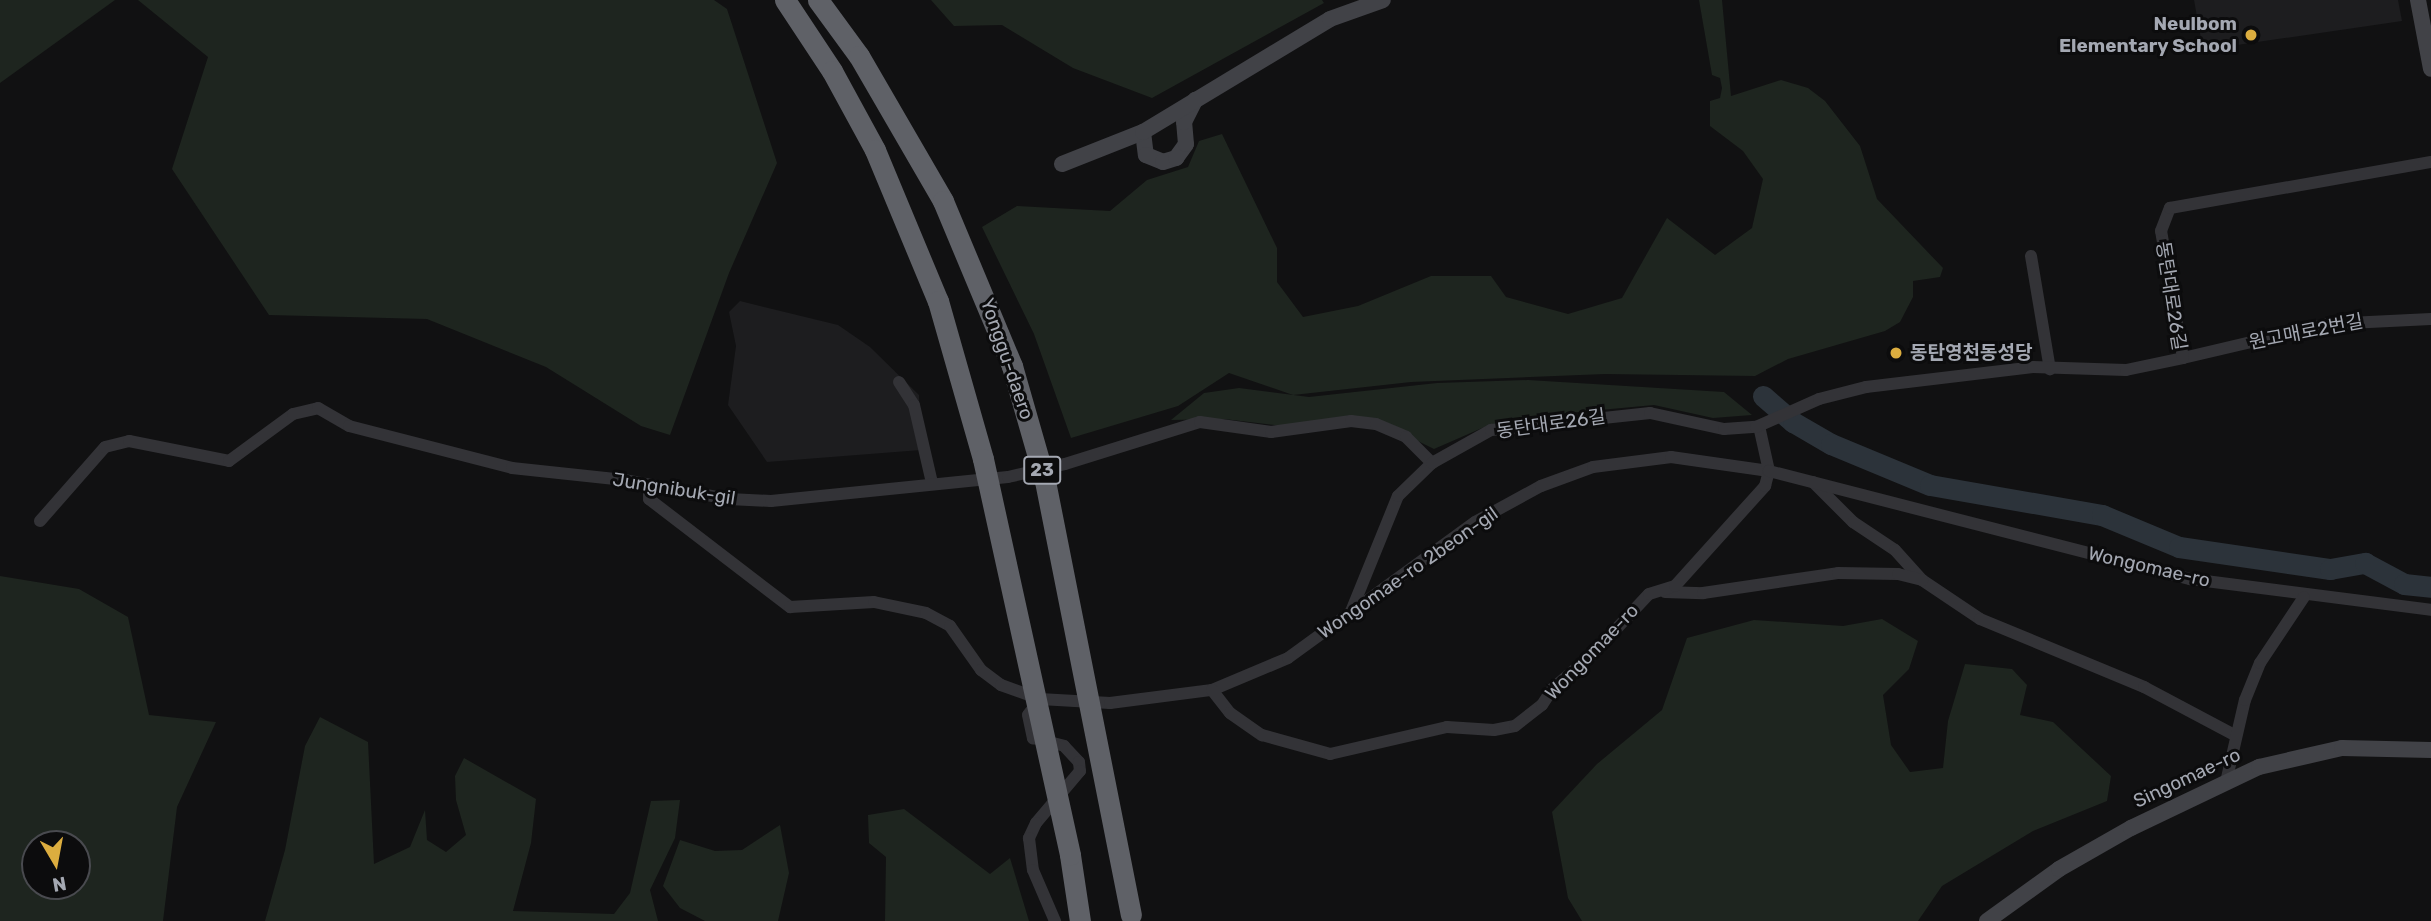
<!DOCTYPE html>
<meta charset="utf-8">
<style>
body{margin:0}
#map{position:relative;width:2431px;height:921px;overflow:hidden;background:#111112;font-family:Rubik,"Noto Sans KR",sans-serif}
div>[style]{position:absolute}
.built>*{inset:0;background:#1d1d1f}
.green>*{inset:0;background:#1e251f}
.river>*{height:21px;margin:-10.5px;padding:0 10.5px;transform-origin:10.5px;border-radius:10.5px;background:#2c333a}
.street>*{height:12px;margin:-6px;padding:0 6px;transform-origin:6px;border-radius:6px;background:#333337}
.secondary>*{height:16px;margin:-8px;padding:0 8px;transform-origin:8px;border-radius:8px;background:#414247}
.highway>*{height:21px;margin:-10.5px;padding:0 10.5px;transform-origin:10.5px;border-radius:10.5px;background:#5f6167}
.highway-bridge>*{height:21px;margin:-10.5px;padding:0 10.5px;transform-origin:10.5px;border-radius:10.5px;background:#5f6167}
.dots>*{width:19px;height:19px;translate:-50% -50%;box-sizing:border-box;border:4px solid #0c0c0d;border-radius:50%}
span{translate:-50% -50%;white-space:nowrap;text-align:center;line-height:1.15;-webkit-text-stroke:6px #0c0c0d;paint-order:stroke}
.shield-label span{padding:2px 5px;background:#0c0c0d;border:2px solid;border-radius:5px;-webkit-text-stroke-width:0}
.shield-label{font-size:18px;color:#a4a8b2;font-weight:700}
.poi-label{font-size:19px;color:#a4a8b2;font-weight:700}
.right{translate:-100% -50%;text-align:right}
.left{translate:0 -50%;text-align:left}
.street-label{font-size:19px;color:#a4a8b2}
.north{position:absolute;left:21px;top:830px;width:70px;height:70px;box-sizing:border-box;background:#0c0c0d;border:2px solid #494a4f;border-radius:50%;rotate:170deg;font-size:19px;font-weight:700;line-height:28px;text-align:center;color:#a4a8b2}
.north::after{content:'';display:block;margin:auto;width:24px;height:32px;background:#dcad3f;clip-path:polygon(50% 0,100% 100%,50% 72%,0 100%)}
</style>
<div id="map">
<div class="built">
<i style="clip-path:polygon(2194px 0,2398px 0,2402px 21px,2203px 50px)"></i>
<i style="clip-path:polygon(740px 301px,838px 325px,870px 347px,919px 395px,921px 450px,767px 462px,728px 405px,736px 346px,729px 312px)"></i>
</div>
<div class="green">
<i style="clip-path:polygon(0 0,115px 0,0 83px)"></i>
<i style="clip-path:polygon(138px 0,714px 0,727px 9px,777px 163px,729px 273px,670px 435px,641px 426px,546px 367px,427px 319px,269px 315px,172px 169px,208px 57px)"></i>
<i style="clip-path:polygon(931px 0,1322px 0,1324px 3px,1152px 98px,1073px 68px,1002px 25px,954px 26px)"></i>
<i style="clip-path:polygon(1699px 0,1722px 0,1731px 96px,1781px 80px,1808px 88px,1825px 101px,1860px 146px,1877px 199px,1943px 268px,1940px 277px,1913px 281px,1913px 297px,1900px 322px,1885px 331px,1788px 359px,1755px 376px,1605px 374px,1411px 382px,1293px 395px,1229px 373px,1178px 406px,1071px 438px,1034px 334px,982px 227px,1017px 206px,1110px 211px,1147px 180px,1188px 167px,1199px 141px,1222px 134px,1277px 248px,1277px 282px,1303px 317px,1358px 306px,1431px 276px,1491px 276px,1506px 297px,1568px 314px,1622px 298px,1667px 218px,1715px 255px,1752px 228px,1763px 179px,1743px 151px,1710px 126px,1710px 101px,1720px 98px,1722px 88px,1720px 78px,1712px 75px)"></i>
<i style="clip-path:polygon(1528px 380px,1724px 392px,1752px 415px,1713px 418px,1654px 405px,1525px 417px,1489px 425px,1434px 449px,1371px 418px,1283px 426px,1224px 419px,1171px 420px,1204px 393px,1239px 388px,1309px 397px,1437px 383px)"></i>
<i style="clip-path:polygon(evenodd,0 576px,79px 589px,128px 617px,149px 715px,216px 722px,177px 807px,163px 921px,0 921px,0 576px,35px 844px,77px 844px,77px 886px,35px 886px,35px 844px)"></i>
<i style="clip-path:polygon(1882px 619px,1918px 641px,1909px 669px,1883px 695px,1891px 745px,1910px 772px,1943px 768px,1948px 721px,1965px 664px,2012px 669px,2027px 685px,2020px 715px,2053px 722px,2111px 776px,2107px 801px,2033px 831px,1942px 886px,1918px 921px,1582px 921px,1568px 898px,1552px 812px,1597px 764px,1662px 710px,1687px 638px,1754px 620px,1843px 626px)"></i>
<i style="clip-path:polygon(320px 717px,368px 742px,374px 864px,410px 847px,425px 810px,427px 840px,446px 852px,466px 835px,456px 800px,455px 776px,464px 758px,536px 799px,531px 843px,513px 911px,614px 914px,630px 893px,651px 801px,680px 800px,675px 838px,650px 890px,658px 921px,265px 921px,285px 850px,305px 746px)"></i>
<i style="clip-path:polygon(904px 809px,990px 874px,1010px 858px,1029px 921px,885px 921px,886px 857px,869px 843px,868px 815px)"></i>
<i style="clip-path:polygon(780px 825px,789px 873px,778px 921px,705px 921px,680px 908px,663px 886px,680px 840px,715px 851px,742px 850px)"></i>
</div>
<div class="river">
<i style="left:1763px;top:396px;width:40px;rotate:41deg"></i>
<i style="left:1793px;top:422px;width:44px;rotate:30.1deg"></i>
<i style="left:1831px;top:444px;width:107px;rotate:22.5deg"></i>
<i style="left:1930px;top:485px;width:175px;rotate:9.9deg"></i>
<i style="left:2102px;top:515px;width:83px;rotate:22.6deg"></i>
<i style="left:2179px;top:547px;width:153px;rotate:8.3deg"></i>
<i style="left:2330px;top:569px;width:36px;rotate:-10deg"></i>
<i style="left:2365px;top:563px;width:44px;rotate:28.3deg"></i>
<i style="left:2404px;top:584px;width:27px;rotate:6deg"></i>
</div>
<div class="street">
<i style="left:2031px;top:256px;width:115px;rotate:80.5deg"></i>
<i style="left:2183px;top:358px;width:149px;rotate:-13.2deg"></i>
<i style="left:2328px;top:324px;width:103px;rotate:-2.8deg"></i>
<i style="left:899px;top:382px;width:27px;rotate:57deg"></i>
<i style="left:914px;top:405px;width:80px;rotate:77deg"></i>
<i style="left:1813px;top:482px;width:57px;rotate:45deg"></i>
<i style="left:1853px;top:522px;width:50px;rotate:33.7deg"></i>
<i style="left:1895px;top:550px;width:40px;rotate:48deg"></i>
<i style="left:1922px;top:580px;width:70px;rotate:33.9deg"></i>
<i style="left:1980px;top:619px;width:178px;rotate:22.5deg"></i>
<i style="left:2144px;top:687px;width:104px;rotate:28deg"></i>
<i style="left:649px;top:485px;width:14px;rotate:90deg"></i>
<i style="left:649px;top:499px;width:178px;rotate:37.5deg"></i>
<i style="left:790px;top:607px;width:84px;rotate:-3.4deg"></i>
<i style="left:874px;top:602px;width:53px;rotate:11.9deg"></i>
<i style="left:926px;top:613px;width:27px;rotate:28deg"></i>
<i style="left:950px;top:626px;width:54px;rotate:54.8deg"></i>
<i style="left:981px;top:670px;width:25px;rotate:37deg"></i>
<i style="left:1001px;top:685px;width:41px;rotate:19.7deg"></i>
<i style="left:1040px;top:699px;width:70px;rotate:3.3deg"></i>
<i style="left:1110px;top:703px;width:103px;rotate:-7.3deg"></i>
<i style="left:1212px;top:690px;width:82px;rotate:-22.8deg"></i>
<i style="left:1288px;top:658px;width:231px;rotate:-36deg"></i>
<i style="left:1475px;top:522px;width:75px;rotate:-28.6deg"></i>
<i style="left:1541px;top:486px;width:55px;rotate:-20.1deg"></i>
<i style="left:1593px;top:467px;width:79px;rotate:-7.3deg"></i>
<i style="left:1671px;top:457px;width:99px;rotate:8.1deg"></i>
<i style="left:1769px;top:471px;width:46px;rotate:-102.5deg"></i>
<i style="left:40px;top:521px;width:98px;rotate:-48.7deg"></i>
<i style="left:105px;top:447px;width:25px;rotate:-14deg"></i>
<i style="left:129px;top:441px;width:102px;rotate:11.3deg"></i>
<i style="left:229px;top:461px;width:79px;rotate:-36.3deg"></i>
<i style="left:293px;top:414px;width:26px;rotate:-13deg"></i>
<i style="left:318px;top:408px;width:36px;rotate:30deg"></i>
<i style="left:349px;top:426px;width:168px;rotate:14.4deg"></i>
<i style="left:512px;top:468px;width:113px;rotate:6.1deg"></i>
<i style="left:624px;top:480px;width:107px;rotate:10.3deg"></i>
<i style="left:729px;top:499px;width:42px;rotate:2.7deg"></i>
<i style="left:771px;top:501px;width:238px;rotate:-5.8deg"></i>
<i style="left:1008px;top:477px;width:58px;rotate:-12.8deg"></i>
<i style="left:1065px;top:464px;width:141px;rotate:-17.3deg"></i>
<i style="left:1200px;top:422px;width:72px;rotate:8deg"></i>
<i style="left:1271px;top:432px;width:81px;rotate:-7.8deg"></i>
<i style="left:1351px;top:421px;width:25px;rotate:7deg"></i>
<i style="left:1376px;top:424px;width:33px;rotate:23deg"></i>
<i style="left:1406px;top:437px;width:37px;rotate:45deg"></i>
<i style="left:1665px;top:592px;width:38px;rotate:2deg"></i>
<i style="left:1703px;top:593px;width:136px;rotate:-8.4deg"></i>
<i style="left:1838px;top:573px;width:60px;rotate:1deg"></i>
<i style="left:1898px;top:574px;width:25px;rotate:14deg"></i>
<i style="left:1350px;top:614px;width:127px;rotate:-67.9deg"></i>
<i style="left:1398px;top:496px;width:47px;rotate:-44.1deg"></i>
<i style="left:1432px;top:463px;width:68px;rotate:-29.2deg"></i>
<i style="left:1491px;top:430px;width:160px;rotate:-6.1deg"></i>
<i style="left:1650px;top:413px;width:76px;rotate:12.2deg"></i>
<i style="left:1724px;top:429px;width:32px;rotate:-4deg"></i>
<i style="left:1756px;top:427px;width:69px;rotate:-24deg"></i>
<i style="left:1819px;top:399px;width:49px;rotate:-14.3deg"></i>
<i style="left:1866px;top:387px;width:168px;rotate:-6.8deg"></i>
<i style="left:2033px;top:367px;width:93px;rotate:1.8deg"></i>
<i style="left:2126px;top:370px;width:58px;rotate:-11.9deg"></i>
<i style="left:2183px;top:358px;width:129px;rotate:-99.8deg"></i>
<i style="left:2161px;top:231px;width:25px;rotate:-69deg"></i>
<i style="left:2170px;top:208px;width:265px;rotate:-10deg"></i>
<i style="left:1212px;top:690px;width:29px;rotate:52deg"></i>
<i style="left:1230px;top:713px;width:39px;rotate:35deg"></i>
<i style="left:1262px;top:735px;width:71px;rotate:15.6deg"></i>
<i style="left:1330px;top:754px;width:120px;rotate:-13deg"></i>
<i style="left:1447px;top:727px;width:47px;rotate:3.7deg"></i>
<i style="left:1494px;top:730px;width:21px;rotate:-11deg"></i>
<i style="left:1515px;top:726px;width:34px;rotate:-38deg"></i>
<i style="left:1542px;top:705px;width:20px;rotate:-57deg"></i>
<i style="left:1553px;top:688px;width:48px;rotate:-40deg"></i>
<i style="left:1590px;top:657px;width:86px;rotate:-46.9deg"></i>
<i style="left:1649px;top:594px;width:27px;rotate:-17deg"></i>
<i style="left:1675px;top:586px;width:135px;rotate:-48deg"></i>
<i style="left:1765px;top:486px;width:16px;rotate:-75deg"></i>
<i style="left:1769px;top:471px;width:435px;rotate:14.4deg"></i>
<i style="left:2190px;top:579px;width:243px;rotate:7.3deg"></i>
<i style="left:1038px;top:702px;width:16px;rotate:128deg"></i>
<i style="left:1028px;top:715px;width:24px;rotate:78deg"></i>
<i style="left:1033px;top:738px;width:32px;rotate:14deg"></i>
<i style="left:1064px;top:746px;width:22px;rotate:47deg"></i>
<i style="left:1079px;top:762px;width:9px;rotate:84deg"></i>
<i style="left:1080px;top:771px;width:68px;rotate:130.2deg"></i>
<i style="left:1036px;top:823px;width:17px;rotate:115deg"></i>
<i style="left:1029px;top:838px;width:32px;rotate:83deg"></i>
<i style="left:1033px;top:870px;width:56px;rotate:66.7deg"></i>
<i style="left:2226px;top:782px;width:84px;rotate:-77deg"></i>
<i style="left:2245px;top:700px;width:40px;rotate:-68deg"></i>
<i style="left:2260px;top:663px;width:79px;rotate:-56.3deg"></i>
</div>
<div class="secondary">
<i style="left:2418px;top:0;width:70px;rotate:79.3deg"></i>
<i style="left:1143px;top:132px;width:23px;rotate:83deg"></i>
<i style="left:1146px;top:155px;width:18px;rotate:22deg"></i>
<i style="left:1163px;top:162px;width:14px;rotate:-17deg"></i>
<i style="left:1176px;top:158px;width:17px;rotate:-54deg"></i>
<i style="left:1186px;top:144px;width:22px;rotate:-95deg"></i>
<i style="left:1184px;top:122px;width:25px;rotate:-63deg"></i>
<i style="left:1062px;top:164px;width:87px;rotate:-21.6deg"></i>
<i style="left:1143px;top:132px;width:218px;rotate:-31.1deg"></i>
<i style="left:1330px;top:19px;width:56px;rotate:-19.7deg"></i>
<i style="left:1987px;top:921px;width:89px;rotate:-35.8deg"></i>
<i style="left:2059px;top:869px;width:83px;rotate:-29.7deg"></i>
<i style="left:2131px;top:828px;width:142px;rotate:-25.5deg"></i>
<i style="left:2259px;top:767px;width:85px;rotate:-12.9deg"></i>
<i style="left:2342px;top:748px;width:89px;rotate:1.3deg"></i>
</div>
<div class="highway">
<i style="left:785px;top:0;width:85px;rotate:56.5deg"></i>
<i style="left:818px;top:0;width:69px;rotate:53.8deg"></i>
<i style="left:1070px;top:855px;width:67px;rotate:81.4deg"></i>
</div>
<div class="highway-bridge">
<i style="left:859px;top:56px;width:168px;rotate:59.9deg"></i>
<i style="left:943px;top:201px;width:179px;rotate:67.3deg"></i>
<i style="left:1012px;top:366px;width:120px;rotate:74deg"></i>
<i style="left:1045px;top:481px;width:442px;rotate:78.8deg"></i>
<i style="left:832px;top:71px;width:90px;rotate:61.4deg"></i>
<i style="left:875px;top:150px;width:164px;rotate:67.4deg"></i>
<i style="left:938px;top:301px;width:164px;rotate:74.1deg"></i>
<i style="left:983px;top:459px;width:405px;rotate:77.6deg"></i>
</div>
<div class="dots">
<i style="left:2251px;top:35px;background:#dcad3f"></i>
<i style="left:1896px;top:353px;background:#dcad3f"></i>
</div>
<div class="shield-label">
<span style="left:1042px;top:470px">23</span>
</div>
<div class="poi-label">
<span class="right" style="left:2237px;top:35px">Neulbom<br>Elementary School</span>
<span class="left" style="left:1910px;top:353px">동탄영천동성당</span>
</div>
<div class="street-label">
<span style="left:2171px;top:296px;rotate:81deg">동탄대로26길</span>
<span style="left:2306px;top:332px;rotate:-11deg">원고매로2번길</span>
<span style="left:1007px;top:359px;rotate:71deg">Yonggu-daero</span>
<span style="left:1551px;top:424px;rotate:-8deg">동탄대로26길</span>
<span style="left:674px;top:489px;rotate:9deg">Jungnibuk-gil</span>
<span style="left:2149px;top:567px;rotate:13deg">Wongomae-ro</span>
<span style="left:1408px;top:573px;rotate:-35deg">Wongomae-ro 2beon-gil</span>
<span style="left:1592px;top:652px;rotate:-46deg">Wongomae-ro</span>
<span style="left:2187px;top:778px;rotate:-25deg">Singomae-ro</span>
</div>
<div class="north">N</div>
</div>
